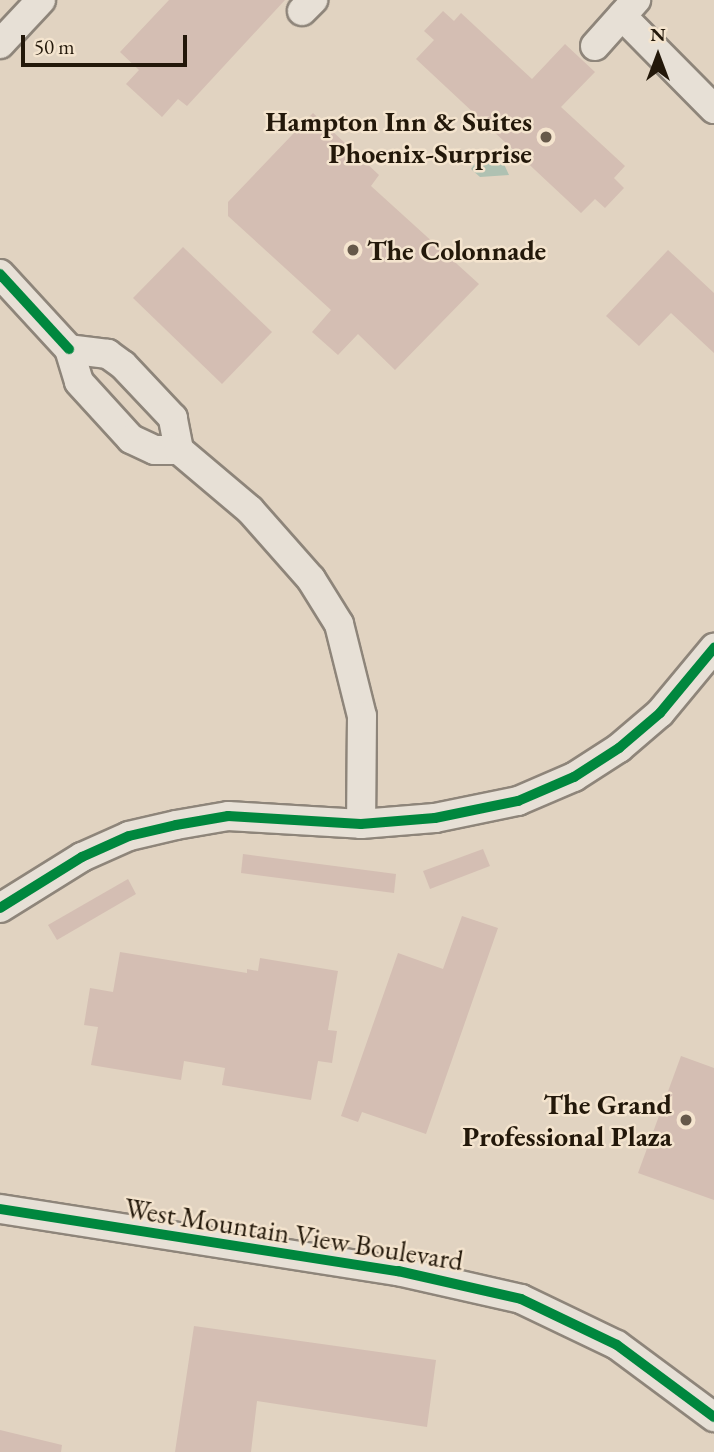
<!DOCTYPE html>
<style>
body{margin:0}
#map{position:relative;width:714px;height:1452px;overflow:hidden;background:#e1d3c1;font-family:"EB Garamond",serif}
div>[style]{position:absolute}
.water>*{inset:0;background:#afc1b2}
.building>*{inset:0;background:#d4beb3}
.roads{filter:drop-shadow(2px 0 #8e857a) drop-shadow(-2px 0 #8e857a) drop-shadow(0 2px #8e857a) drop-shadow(0 -2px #8e857a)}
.minor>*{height:28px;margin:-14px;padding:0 14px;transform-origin:14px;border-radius:14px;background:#e7e0d6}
.cycleway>*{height:10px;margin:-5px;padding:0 5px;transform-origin:5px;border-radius:5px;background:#00873e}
.dots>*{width:19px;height:19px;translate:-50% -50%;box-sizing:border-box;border:4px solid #f4e4ce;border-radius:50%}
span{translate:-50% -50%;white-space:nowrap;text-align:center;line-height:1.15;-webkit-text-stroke:5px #f4e4ce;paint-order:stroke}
.poi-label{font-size:28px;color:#23180a;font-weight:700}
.right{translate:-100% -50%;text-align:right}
.left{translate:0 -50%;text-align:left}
.street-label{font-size:28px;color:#23180a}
.north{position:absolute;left:623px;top:21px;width:70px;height:70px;-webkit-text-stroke:5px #f4e4ce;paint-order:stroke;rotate:0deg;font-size:19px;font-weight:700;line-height:28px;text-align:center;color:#23180a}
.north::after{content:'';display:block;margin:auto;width:24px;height:32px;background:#23180a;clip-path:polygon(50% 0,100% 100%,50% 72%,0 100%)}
.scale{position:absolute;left:21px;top:35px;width:166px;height:32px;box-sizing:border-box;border:4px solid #23180a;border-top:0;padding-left:9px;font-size:21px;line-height:24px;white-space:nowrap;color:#23180a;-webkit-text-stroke:5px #f4e4ce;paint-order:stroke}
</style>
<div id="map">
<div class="water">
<i style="clip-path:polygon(479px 158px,503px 162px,509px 175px,480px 177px,471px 169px)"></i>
</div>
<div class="building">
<i style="clip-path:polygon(169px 0,285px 0,187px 106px,178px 99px,162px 117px,126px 84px,139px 70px,120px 52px)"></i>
<i style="clip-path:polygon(443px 11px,454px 21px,461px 13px,532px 79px,565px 44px,595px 72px,561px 107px,625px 166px,614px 178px,624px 188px,605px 208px,595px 199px,581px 213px,416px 59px,434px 40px,424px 31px)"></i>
<i style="clip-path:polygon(313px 113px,379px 175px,371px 186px,479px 284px,395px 370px,358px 334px,338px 355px,312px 332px,331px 310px,228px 216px,228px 202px)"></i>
<i style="clip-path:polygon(183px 247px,272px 332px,222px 384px,133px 298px)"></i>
<i style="clip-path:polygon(668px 250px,714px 293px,714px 353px,671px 313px,639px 346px,606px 316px)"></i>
<i style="clip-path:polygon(483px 849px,490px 866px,430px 889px,423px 871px)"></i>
<i style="clip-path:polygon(243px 854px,396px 874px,394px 893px,241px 873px)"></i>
<i style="clip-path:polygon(128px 879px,136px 894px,57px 940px,48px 925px)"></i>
<i style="clip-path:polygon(462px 916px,498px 928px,426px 1134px,362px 1112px,358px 1122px,341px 1116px,398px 953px,443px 969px)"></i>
<i style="clip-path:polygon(120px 952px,247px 973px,247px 969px,258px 971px,260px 958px,338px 971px,328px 1030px,337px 1031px,332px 1063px,318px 1061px,311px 1100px,222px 1085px,225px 1068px,184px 1061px,181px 1080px,91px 1065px,98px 1027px,84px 1025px,90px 988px,113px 992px)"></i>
<i style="clip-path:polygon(681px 1056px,714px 1068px,714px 1200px,638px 1173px)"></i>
<i style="clip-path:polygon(194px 1326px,436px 1360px,427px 1427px,257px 1401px,251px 1452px,175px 1452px)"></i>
<i style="clip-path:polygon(0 1430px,62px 1445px,61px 1452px,0 1452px)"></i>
</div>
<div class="roads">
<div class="minor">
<i style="left:302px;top:11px;width:16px;rotate:-45deg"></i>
<i style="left:622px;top:16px;width:131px;rotate:45.3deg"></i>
<i style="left:0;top:44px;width:60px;rotate:-47deg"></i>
<i style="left:595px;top:46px;width:62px;rotate:-48.3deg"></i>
<i style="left:0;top:274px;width:102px;rotate:47.4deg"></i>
<i style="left:69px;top:349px;width:34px;rotate:73deg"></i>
<i style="left:79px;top:382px;width:77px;rotate:47.6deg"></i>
<i style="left:131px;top:439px;width:26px;rotate:25deg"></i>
<i style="left:155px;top:450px;width:24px"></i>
<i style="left:179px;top:450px;width:33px;rotate:-101deg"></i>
<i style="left:173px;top:418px;width:73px;rotate:-133.3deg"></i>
<i style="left:123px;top:365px;width:19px;rotate:-144deg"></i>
<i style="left:108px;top:354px;width:39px;rotate:-173deg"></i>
<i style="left:179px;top:450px;width:93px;rotate:40.2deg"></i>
<i style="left:250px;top:510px;width:92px;rotate:48.5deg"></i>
<i style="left:311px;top:579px;width:53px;rotate:58.1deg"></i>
<i style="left:339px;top:624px;width:95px;rotate:76deg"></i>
<i style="left:362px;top:716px;width:108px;rotate:90.5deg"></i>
<i style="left:0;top:908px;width:97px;rotate:-31.9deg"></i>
<i style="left:82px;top:857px;width:51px;rotate:-24.1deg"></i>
<i style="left:129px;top:836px;width:48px;rotate:-13.2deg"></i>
<i style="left:176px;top:825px;width:53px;rotate:-9.8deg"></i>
<i style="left:228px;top:816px;width:133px;rotate:3.4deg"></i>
<i style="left:361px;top:824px;width:74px;rotate:-4.6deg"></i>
<i style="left:435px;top:818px;width:85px;rotate:-11.6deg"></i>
<i style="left:518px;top:801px;width:61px;rotate:-23.2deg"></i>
<i style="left:574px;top:777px;width:54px;rotate:-32.8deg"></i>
<i style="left:619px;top:748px;width:54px;rotate:-40.5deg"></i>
<i style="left:660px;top:713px;width:85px;rotate:-50.3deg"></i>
<i style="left:0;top:1209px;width:403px;rotate:8.9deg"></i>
<i style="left:398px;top:1271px;width:126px;rotate:12.8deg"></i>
<i style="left:521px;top:1299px;width:106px;rotate:25.6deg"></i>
<i style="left:617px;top:1345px;width:121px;rotate:36.6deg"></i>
</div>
</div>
<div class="cycleway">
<i style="left:0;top:274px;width:102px;rotate:47.4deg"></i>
<i style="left:0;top:908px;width:97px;rotate:-31.9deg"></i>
<i style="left:82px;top:857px;width:51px;rotate:-24.1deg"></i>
<i style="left:129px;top:836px;width:48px;rotate:-13.2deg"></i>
<i style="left:176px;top:825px;width:53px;rotate:-9.8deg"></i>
<i style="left:228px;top:816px;width:133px;rotate:3.4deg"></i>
<i style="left:361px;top:824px;width:74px;rotate:-4.6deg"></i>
<i style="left:435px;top:818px;width:85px;rotate:-11.6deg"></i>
<i style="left:518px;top:801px;width:61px;rotate:-23.2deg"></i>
<i style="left:574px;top:777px;width:54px;rotate:-32.8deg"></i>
<i style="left:619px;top:748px;width:54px;rotate:-40.5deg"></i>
<i style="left:660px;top:713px;width:85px;rotate:-50.3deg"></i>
<i style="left:0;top:1209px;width:403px;rotate:8.9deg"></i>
<i style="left:398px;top:1271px;width:126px;rotate:12.8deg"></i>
<i style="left:521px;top:1299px;width:106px;rotate:25.6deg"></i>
<i style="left:617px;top:1345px;width:121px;rotate:36.6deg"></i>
</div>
<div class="dots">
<i style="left:546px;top:137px;background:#66594a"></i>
<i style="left:353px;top:250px;background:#66594a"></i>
<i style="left:686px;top:1120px;background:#66594a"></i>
</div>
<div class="poi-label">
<span class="right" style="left:532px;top:137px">Hampton Inn &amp; Suites<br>Phoenix-Surprise</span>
<span class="left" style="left:367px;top:250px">The Colonnade</span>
<span class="right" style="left:672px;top:1120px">The Grand<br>Professional Plaza</span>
</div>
<div class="street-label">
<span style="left:294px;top:1234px;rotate:9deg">West Mountain View Boulevard</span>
</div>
<div class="north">N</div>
<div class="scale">50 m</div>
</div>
